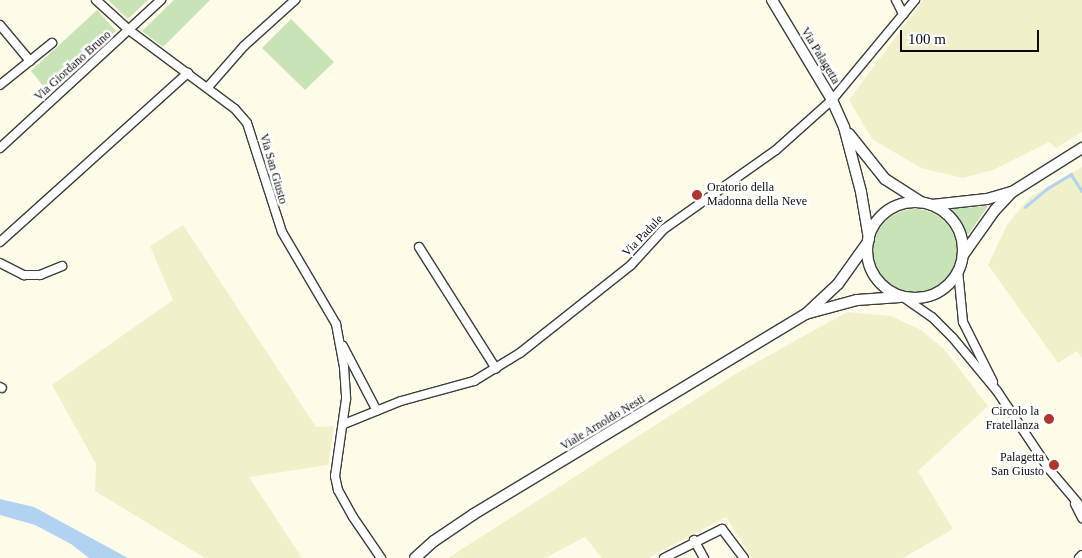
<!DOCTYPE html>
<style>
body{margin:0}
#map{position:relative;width:1082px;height:558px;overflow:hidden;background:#fefce9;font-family:"Times New Roman",serif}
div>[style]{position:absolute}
.farmland>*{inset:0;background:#f0f1cb}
.green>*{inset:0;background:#c8e4b6}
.round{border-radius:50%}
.water>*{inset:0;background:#b1d2f1}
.stream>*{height:2.5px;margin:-1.25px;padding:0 1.25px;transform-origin:1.25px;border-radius:1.25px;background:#b1d2f1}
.roads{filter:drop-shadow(1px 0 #3d3d3d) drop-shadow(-1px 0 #3d3d3d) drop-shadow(0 1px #3d3d3d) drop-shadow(0 -1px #3d3d3d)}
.minor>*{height:8px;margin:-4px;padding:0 4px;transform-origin:4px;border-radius:4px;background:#fff}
.tertiary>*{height:10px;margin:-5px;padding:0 5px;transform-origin:5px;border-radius:5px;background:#fff}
.tertiary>.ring{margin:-5px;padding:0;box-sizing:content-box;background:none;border:10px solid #fff;border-radius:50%}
.dots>*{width:14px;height:14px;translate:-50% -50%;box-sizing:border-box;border:2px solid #fff;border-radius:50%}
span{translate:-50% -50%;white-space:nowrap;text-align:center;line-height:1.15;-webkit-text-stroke:5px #fff;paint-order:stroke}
.street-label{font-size:12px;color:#0a0a0a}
.poi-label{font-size:12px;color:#0a0a0a}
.left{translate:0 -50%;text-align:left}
.right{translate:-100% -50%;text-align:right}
.scale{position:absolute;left:900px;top:30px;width:139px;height:22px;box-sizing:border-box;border:2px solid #0a0a0a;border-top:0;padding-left:6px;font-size:15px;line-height:18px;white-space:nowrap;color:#0a0a0a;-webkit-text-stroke:4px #fff;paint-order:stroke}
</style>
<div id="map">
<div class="farmland">
<i style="clip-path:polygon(923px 0,1082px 0,1082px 132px,1056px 148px,1049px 142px,993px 170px,963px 178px,921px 168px,872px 139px,849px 100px)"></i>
<i style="clip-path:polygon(1082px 167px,1082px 358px,1077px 351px,1058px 363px,988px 265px,1007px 225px,1030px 197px)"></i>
<i style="clip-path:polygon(183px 225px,316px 427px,334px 426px,328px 465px,249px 477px,302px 558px,205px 558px,95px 491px,96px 464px,52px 385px,173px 300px,150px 246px)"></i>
<i style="clip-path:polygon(847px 312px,891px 316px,921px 330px,944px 349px,988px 406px,918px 471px,953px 529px,903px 558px,752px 558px,726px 517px,648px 558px,602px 558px,585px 537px,545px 558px,448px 558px,732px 376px)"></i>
</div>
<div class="green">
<i style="clip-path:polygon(108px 0,148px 0,128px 19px)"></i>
<i style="clip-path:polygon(174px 0,210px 0,163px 47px,142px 31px)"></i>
<i style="clip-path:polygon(97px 10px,116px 31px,49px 93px,31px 71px)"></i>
<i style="clip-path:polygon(291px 19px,334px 62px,305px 90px,262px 48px)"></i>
<i style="clip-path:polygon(988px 206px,968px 235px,951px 209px,987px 206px)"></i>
<i class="round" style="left:873px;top:209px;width:84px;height:84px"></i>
</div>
<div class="water">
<i style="clip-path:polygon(0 499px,34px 507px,128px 558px,89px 558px,71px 544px,35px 525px,0 515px)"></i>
</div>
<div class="stream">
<i style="left:1025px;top:207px;width:30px;rotate:-40deg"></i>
<i style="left:1048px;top:188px;width:27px;rotate:-31deg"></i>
<i style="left:1071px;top:174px;width:20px;rotate:57deg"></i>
</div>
<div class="roads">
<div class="minor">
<i style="left:96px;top:0;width:45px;rotate:42.3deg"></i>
<i style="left:129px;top:30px;width:132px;rotate:36.7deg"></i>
<i style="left:235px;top:109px;width:18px;rotate:49deg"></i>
<i style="left:247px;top:123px;width:114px;rotate:72.2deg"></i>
<i style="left:282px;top:232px;width:107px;rotate:59.6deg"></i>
<i style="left:336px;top:324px;width:44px;rotate:79.5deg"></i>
<i style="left:344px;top:367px;width:32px;rotate:86deg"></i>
<i style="left:346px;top:399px;width:78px;rotate:98.1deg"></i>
<i style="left:335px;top:476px;width:14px;rotate:78deg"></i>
<i style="left:338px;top:490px;width:31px;rotate:61deg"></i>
<i style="left:353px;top:517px;width:50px;rotate:55.7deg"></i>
<i style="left:896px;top:0;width:16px;rotate:63deg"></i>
<i style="left:0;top:25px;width:47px;rotate:50.2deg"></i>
<i style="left:0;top:85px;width:67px;rotate:-38.9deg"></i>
<i style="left:208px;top:87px;width:55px;rotate:-48.7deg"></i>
<i style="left:244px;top:46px;width:69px;rotate:-42deg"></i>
<i style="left:0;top:148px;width:219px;rotate:-42.6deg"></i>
<i style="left:0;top:242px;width:253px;rotate:-42deg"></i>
<i style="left:419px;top:247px;width:144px;rotate:57.7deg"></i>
<i style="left:0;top:263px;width:27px;rotate:27deg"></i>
<i style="left:24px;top:275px;width:16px"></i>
<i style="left:40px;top:275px;width:24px;rotate:-22deg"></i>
<i style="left:958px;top:270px;width:52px;rotate:84.5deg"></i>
<i style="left:963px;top:322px;width:67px;rotate:63.4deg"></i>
<i style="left:903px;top:297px;width:35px;rotate:35deg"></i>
<i style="left:932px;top:317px;width:30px;rotate:45deg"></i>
<i style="left:953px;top:338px;width:69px;rotate:50.3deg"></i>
<i style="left:997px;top:391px;width:94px;rotate:56.3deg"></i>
<i style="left:1049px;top:469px;width:51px;rotate:49.8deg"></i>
<i style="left:343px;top:346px;width:73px;rotate:62.4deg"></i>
<i style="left:0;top:387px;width:2px;rotate:27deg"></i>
<i style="left:344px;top:424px;width:61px;rotate:-22deg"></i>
<i style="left:401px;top:401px;width:76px;rotate:-15.3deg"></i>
<i style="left:474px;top:381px;width:54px;rotate:-31.3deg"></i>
<i style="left:520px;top:353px;width:142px;rotate:-38.4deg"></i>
<i style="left:631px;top:265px;width:49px;rotate:-47.5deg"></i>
<i style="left:664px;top:229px;width:137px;rotate:-35.2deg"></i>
<i style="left:776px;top:150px;width:75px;rotate:-41.8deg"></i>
<i style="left:832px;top:100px;width:130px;rotate:-50.3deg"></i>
<i style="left:1075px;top:504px;width:16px;rotate:63deg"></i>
<i style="left:694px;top:540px;width:21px;rotate:61deg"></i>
<i style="left:664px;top:558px;width:65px;rotate:-26.6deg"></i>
<i style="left:722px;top:529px;width:36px;rotate:53deg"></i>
<i style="left:1079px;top:558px;width:4px;rotate:-45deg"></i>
</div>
<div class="tertiary">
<i style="left:772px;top:0;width:117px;rotate:59deg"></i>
<i style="left:832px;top:100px;width:30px;rotate:66deg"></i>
<i style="left:844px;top:127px;width:67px;rotate:75.3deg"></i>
<i style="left:861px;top:192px;width:48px;rotate:80.3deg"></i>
<i style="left:849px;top:134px;width:58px;rotate:51.3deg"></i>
<i style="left:885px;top:179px;width:43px;rotate:32.6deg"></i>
<i class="ring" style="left:867px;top:202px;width:86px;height:86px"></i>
<i style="left:932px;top:205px;width:55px;rotate:-6.2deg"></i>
<i style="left:987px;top:199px;width:25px;rotate:-16deg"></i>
<i style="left:963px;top:255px;width:55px;rotate:-54.6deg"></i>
<i style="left:995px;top:210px;width:25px;rotate:-47deg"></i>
<i style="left:1012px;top:192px;width:83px;rotate:-32.2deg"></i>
<i style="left:809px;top:313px;width:50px;rotate:-15.2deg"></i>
<i style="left:857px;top:300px;width:43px;rotate:-4deg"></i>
<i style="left:415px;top:558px;width:25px;rotate:-42deg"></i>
<i style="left:434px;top:541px;width:48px;rotate:-34deg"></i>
<i style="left:474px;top:514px;width:388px;rotate:-31.1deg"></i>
<i style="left:806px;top:314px;width:44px;rotate:-43.2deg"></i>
<i style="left:838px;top:284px;width:52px;rotate:-54.5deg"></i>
</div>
</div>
<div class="dots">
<i style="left:697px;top:195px;background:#af362d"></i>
<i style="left:1049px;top:419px;background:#af362d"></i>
<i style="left:1054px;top:465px;background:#af362d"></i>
</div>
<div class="street-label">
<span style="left:820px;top:56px;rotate:59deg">Via Palagetta</span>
<span style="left:73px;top:66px;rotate:-42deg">Via Giordano Bruno</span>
<span style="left:273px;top:169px;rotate:74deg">Via San Giusto</span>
<span style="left:643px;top:236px;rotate:-46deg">Via Padule</span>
<span style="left:603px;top:423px;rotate:-31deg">Viale Arnoldo Nesti</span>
</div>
<div class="poi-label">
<span class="left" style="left:707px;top:195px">Oratorio della<br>Madonna della Neve</span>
<span class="right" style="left:1039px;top:419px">Circolo la<br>Fratellanza</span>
<span class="right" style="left:1044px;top:465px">Palagetta<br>San Giusto</span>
</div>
<div class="scale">100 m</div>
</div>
